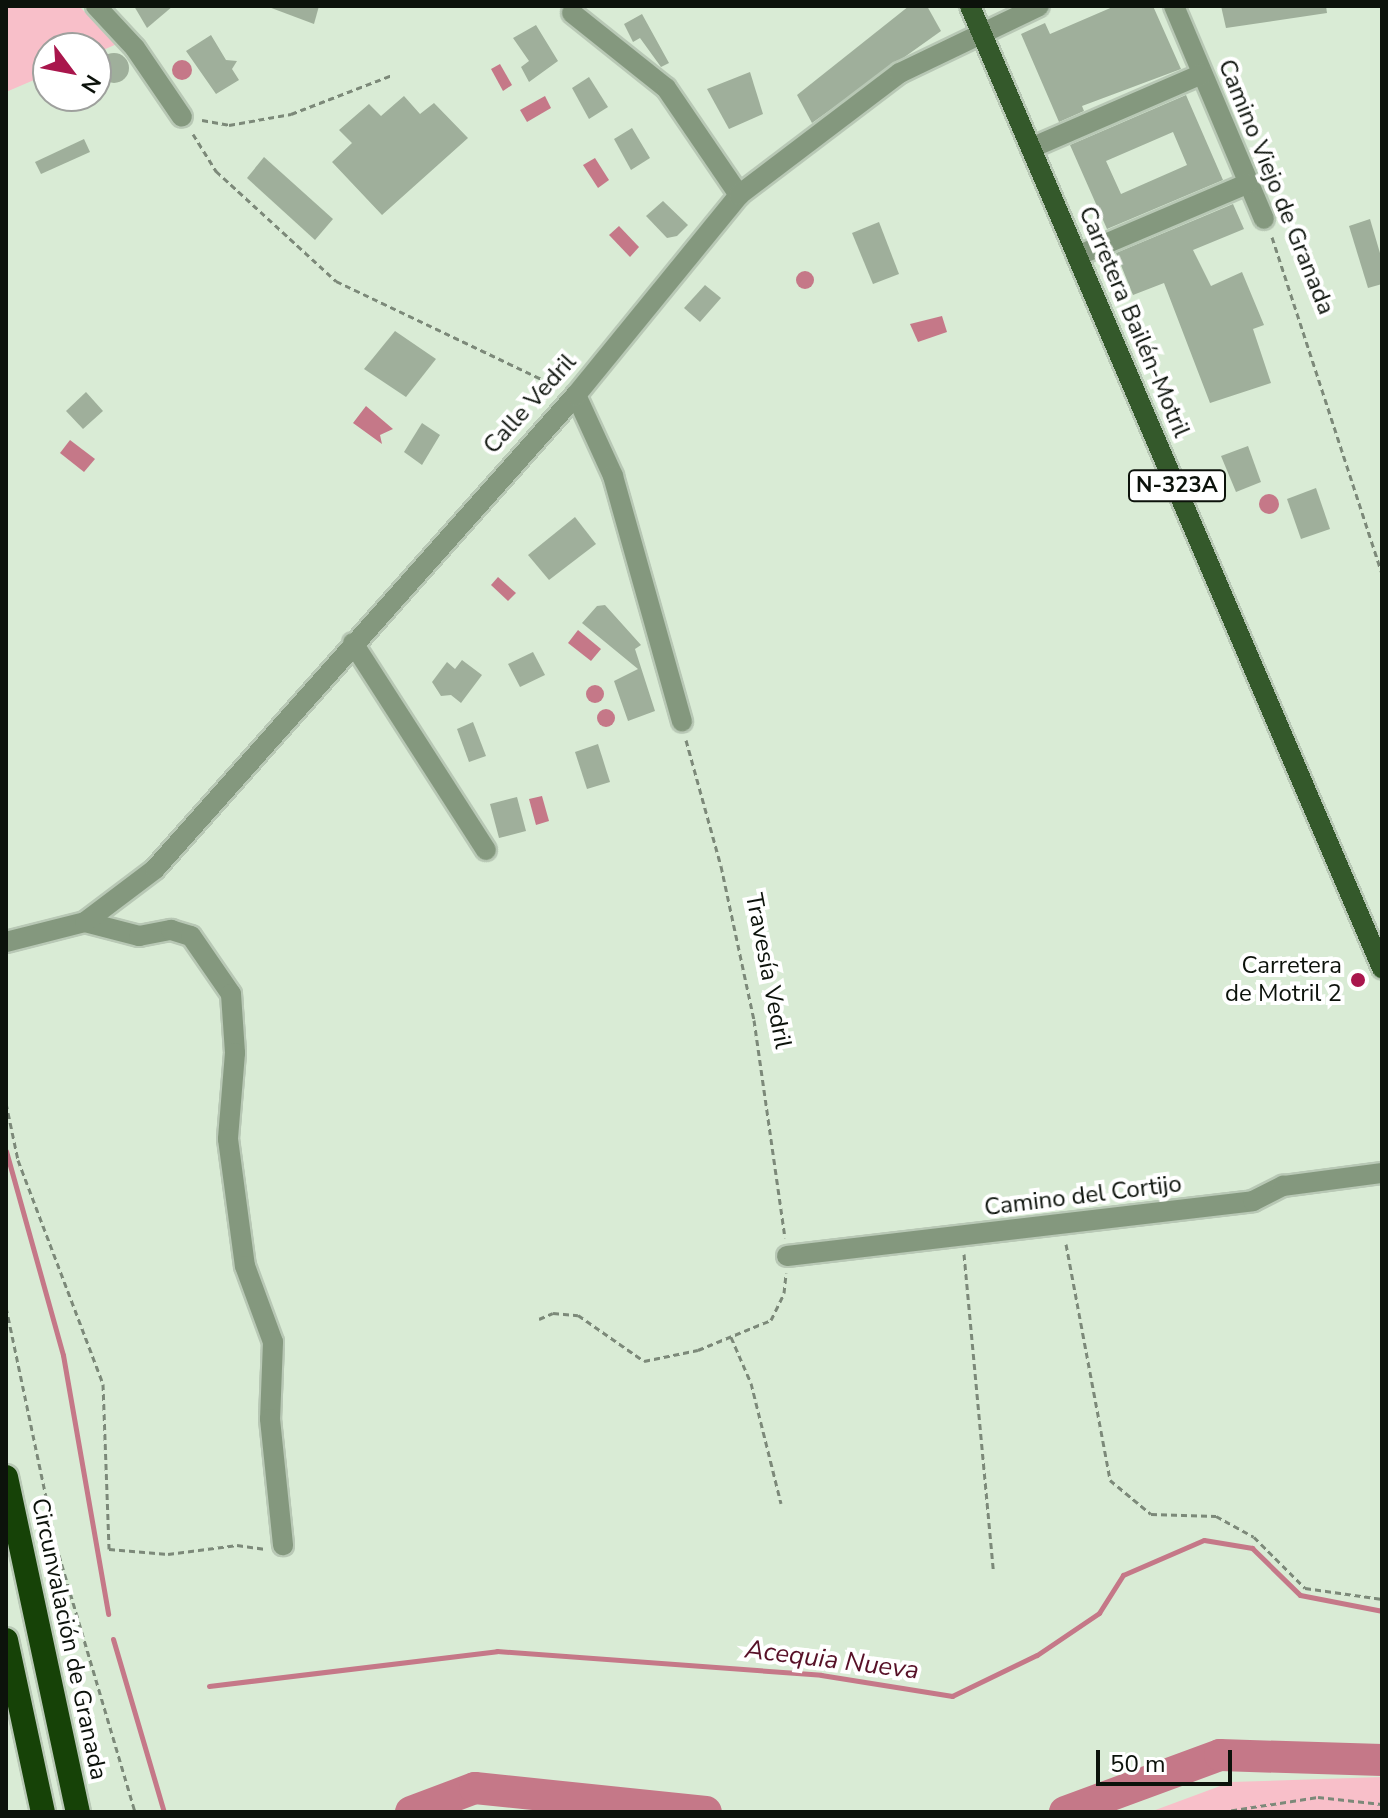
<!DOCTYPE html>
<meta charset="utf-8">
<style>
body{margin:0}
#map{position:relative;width:1388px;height:1818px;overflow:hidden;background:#d9ebd5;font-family:"Nunito Sans",sans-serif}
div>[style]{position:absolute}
.green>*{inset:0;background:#f8bfc9}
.water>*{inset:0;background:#c57888}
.round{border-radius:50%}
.stream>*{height:5px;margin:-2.5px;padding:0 2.5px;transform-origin:2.5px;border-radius:2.5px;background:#c57888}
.river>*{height:32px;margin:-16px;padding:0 16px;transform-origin:16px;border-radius:16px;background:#c57888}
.building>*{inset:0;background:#9faf9b}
.path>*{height:3px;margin-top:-1.5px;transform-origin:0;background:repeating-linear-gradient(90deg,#7c8979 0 6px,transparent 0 10px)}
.roads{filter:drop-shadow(2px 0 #b8c8b5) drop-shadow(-2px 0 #b8c8b5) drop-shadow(0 2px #b8c8b5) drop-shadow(0 -2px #b8c8b5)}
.minor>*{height:20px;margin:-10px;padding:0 10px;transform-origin:10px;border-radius:10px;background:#84987e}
.major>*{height:20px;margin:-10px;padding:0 10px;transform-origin:10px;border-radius:10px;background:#34592b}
.highway>*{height:24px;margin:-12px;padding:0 12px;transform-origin:12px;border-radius:12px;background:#164207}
.dots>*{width:22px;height:22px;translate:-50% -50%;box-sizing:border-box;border:4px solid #fff;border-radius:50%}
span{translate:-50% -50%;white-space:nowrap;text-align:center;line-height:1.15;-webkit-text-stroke:8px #fff;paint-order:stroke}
.shield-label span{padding:2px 6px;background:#fff;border:2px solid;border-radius:6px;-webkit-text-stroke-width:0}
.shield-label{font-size:22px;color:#0c120b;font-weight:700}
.street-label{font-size:24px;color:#0c120b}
.poi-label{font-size:24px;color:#0c120b}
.right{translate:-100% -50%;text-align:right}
.water-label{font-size:26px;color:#571027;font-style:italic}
.frame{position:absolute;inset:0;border:8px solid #0c120b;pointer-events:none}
.north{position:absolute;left:32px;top:32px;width:80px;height:80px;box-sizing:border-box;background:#fff;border:2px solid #9ea09d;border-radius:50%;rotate:122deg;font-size:22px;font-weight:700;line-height:32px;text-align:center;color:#0c120b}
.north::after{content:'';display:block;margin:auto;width:28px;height:36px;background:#a9164c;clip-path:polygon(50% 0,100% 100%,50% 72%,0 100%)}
.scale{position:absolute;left:1096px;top:1750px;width:136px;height:36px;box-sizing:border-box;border:4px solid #0c120b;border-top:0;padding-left:10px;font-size:24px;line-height:28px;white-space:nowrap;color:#0c120b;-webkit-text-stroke:6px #fff;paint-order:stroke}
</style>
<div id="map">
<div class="green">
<i style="clip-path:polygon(6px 6px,79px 6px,117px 44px,96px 53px,96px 48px,48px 48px,48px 74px,6px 92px)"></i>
<i style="clip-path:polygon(1382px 1777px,1382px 1812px,1150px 1812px,1231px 1782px)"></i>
</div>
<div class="water">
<i class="round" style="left:172px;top:60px;width:20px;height:20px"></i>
<i style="clip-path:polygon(500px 64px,512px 85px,503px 91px,491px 69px)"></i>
<i style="clip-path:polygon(545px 96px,551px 108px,527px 122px,520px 110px)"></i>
<i style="clip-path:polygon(595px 158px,609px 180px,598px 188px,583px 165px)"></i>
<i style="clip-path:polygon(619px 226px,639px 247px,630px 257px,609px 235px)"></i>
<i class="round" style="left:796px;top:271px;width:18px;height:18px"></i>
<i style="clip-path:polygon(942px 316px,947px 332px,918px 342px,910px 324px)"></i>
<i style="clip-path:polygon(366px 406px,393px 429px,380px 435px,382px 444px,353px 423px)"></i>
<i style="clip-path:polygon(70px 440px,95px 459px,84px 472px,60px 453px)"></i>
<i class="round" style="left:1259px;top:494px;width:20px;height:20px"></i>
<i style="clip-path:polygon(498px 577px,516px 593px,508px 601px,491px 585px)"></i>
<i style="clip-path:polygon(578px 630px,601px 649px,591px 661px,568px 643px)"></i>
<i class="round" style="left:586px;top:685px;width:18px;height:18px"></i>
<i class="round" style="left:597px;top:709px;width:18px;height:18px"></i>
<i style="clip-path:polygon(542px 796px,549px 821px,536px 825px,529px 799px)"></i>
</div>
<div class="stream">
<i style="left:6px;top:1151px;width:212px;rotate:74.4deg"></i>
<i style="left:63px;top:1355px;width:263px;rotate:80.1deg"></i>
<i style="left:113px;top:1639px;width:180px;rotate:73.6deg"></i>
<i style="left:209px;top:1686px;width:290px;rotate:-6.9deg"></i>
<i style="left:497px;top:1651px;width:325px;rotate:4.2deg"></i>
<i style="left:821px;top:1675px;width:133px;rotate:9.1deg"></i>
<i style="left:952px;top:1696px;width:94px;rotate:-25.8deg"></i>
<i style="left:1037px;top:1655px;width:75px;rotate:-34.1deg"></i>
<i style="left:1099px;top:1613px;width:45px;rotate:-57.7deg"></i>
<i style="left:1123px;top:1575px;width:88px;rotate:-23.4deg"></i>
<i style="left:1204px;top:1540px;width:49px;rotate:9.5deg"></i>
<i style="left:1252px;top:1548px;width:67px;rotate:44.4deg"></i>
<i style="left:1300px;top:1595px;width:84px;rotate:11deg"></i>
</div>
<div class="river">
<i style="left:411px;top:1812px;width:68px;rotate:-20.6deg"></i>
<i style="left:475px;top:1788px;width:232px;rotate:5.9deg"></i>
<i style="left:1065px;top:1812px;width:165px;rotate:-20.2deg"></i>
<i style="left:1220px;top:1755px;width:162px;rotate:1.8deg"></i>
</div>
<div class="building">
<i style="clip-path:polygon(134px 6px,173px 6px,147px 28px)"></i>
<i style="clip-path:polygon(266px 6px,319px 6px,314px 24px)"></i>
<i style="clip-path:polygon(909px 6px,927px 6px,941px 31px,812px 123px,797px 95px)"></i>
<i style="clip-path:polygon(1115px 6px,1153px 6px,1181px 69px,1082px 106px,1084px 111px,1059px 122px,1021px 34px,1045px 23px,1050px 34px)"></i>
<i style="clip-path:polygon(1221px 6px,1326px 6px,1327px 13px,1226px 28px)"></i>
<i style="clip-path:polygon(642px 14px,669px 63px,661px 67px,640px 38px,633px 42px,624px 24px)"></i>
<i style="clip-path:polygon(536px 25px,558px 61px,529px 82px,521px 67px,529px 61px,513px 38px)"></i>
<i style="clip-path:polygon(211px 35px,226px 60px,237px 61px,232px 69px,239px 80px,216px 94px,186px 51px)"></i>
<i class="round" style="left:99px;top:53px;width:30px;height:30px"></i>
<i style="clip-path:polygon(750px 72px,763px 114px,729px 129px,707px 89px)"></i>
<i style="clip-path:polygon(589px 77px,608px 107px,589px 119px,572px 88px)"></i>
<i style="clip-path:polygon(evenodd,1186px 95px,1223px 180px,1107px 229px,1070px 145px,1186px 95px,1173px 132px,1187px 165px,1121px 194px,1106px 161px,1173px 132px)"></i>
<i style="clip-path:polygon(404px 96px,420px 114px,434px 103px,468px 138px,382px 215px,332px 162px,352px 143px,339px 130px,369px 104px,381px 116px)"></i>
<i style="clip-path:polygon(632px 128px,650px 158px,631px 170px,614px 139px)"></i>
<i style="clip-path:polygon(84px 139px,90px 152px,41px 174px,35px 162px)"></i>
<i style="clip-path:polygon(264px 157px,333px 219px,315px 240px,247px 178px)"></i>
<i style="clip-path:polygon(663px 201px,688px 225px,677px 236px,667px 238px,646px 216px)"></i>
<i style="clip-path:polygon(1233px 204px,1244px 229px,1193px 250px,1211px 286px,1242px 272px,1264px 325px,1253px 329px,1271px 383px,1210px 403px,1164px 283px,1133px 295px,1116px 253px)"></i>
<i style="clip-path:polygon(1370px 219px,1382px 260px,1382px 284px,1368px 288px,1349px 226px)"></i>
<i style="clip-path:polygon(879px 222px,899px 274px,873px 284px,852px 233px)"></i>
<i style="clip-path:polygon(705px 285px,721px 298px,700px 322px,684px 308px)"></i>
<i style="clip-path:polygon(395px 331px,436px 359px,406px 397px,364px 369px)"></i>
<i style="clip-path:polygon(86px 392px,103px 411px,83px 429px,66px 411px)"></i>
<i style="clip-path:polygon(422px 423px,440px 435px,422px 465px,404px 452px)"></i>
<i style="clip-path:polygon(1248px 446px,1261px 482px,1236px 492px,1221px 456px)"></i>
<i style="clip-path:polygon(1316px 488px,1330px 529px,1301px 539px,1287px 499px)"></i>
<i style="clip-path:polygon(575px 517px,596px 544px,549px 580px,528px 555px)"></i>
<i style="clip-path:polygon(605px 605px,641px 645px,635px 649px,655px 711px,628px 721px,614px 681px,638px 669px,582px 623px,597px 606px)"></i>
<i style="clip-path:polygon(533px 652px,545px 675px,520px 687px,508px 664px)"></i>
<i style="clip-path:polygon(462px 660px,482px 675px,461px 703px,451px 695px,441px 696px,432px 682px,447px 662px,455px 669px)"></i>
<i style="clip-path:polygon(473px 722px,486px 756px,469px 762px,457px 729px)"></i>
<i style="clip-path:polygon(598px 744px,610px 782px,587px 789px,575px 752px)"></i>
<i style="clip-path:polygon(517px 797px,526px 831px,499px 838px,490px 804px)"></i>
</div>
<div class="path">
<i style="left:202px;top:120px;width:27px;rotate:10deg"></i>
<i style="left:229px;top:125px;width:63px;rotate:-10.1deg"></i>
<i style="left:291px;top:114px;width:108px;rotate:-21.1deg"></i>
<i style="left:193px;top:134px;width:44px;rotate:58.1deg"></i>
<i style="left:216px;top:171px;width:163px;rotate:42.5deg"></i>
<i style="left:336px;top:281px;width:246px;rotate:25.5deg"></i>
<i style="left:1272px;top:237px;width:354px;rotate:71.9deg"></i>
<i style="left:686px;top:740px;width:131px;rotate:74.5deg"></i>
<i style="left:721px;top:866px;width:157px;rotate:77.9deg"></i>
<i style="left:754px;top:1020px;width:220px;rotate:81.9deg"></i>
<i style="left:6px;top:1103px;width:58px;rotate:78.1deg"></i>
<i style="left:18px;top:1160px;width:240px;rotate:69.2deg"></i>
<i style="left:103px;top:1384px;width:165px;rotate:87.9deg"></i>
<i style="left:109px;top:1549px;width:59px;rotate:4.8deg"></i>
<i style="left:168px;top:1554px;width:70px;rotate:-7.4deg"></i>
<i style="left:237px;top:1545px;width:27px;rotate:8deg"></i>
<i style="left:1066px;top:1244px;width:240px;rotate:79.4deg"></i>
<i style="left:1110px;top:1480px;width:53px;rotate:39.7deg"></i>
<i style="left:1151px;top:1514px;width:65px;rotate:1.8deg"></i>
<i style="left:1216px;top:1516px;width:43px;rotate:28.9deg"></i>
<i style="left:1254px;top:1537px;width:72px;rotate:45deg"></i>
<i style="left:1305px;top:1588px;width:78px;rotate:8.1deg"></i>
<i style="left:964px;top:1254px;width:316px;rotate:84.7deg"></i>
<i style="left:6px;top:1307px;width:243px;rotate:78.1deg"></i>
<i style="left:56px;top:1545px;width:278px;rotate:73.5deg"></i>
<i style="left:539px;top:1319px;width:15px;rotate:-23deg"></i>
<i style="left:553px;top:1313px;width:25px;rotate:5deg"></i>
<i style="left:578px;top:1315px;width:80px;rotate:34.9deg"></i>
<i style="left:644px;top:1361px;width:55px;rotate:-11.5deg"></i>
<i style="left:698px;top:1350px;width:79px;rotate:-22.3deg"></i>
<i style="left:771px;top:1320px;width:30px;rotate:-64deg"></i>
<i style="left:784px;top:1293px;width:20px;rotate:-84deg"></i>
<i style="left:731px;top:1337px;width:50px;rotate:66.5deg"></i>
<i style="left:751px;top:1383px;width:124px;rotate:76deg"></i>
<i style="left:6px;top:1811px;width:1px;rotate:90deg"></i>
<i style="left:1221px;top:1812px;width:98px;rotate:-8.8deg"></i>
<i style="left:1318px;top:1797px;width:64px;rotate:6.2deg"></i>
</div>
<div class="roads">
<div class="minor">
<i style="left:96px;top:6px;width:57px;rotate:47.1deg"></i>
<i style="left:135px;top:48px;width:83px;rotate:55.7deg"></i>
<i style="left:1174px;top:6px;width:231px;rotate:67.1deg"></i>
<i style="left:572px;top:13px;width:120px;rotate:38.6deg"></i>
<i style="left:666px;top:88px;width:130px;rotate:55.7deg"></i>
<i style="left:1031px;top:148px;width:186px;rotate:-23.4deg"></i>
<i style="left:1077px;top:256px;width:185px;rotate:-23deg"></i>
<i style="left:576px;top:395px;width:89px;rotate:65.4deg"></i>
<i style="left:613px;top:476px;width:255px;rotate:74.3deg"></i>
<i style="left:353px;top:643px;width:246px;rotate:57.3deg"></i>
<i style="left:85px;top:922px;width:56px;rotate:14.5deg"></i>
<i style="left:139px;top:936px;width:33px;rotate:-11deg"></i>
<i style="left:171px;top:930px;width:21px;rotate:17deg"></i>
<i style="left:191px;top:936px;width:70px;rotate:55.4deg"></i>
<i style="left:231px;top:994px;width:59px;rotate:86.1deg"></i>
<i style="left:235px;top:1053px;width:86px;rotate:94.7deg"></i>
<i style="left:228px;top:1139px;width:128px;rotate:82.4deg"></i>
<i style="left:245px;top:1266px;width:81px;rotate:69.8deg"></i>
<i style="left:273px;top:1342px;width:77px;rotate:92.2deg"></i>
<i style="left:270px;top:1419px;width:127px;rotate:84.1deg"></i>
<i style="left:6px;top:942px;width:81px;rotate:-14.2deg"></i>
<i style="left:85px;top:922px;width:88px;rotate:-37.1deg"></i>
<i style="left:155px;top:869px;width:634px;rotate:-48.39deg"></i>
<i style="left:576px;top:395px;width:258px;rotate:-50.8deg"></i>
<i style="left:739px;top:195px;width:202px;rotate:-37.2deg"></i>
<i style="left:900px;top:73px;width:154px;rotate:-25.7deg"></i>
<i style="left:787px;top:1256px;width:469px;rotate:-6.7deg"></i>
<i style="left:1253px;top:1201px;width:34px;rotate:-27deg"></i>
<i style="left:1283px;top:1186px;width:100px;rotate:-7.5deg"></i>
</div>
<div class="major">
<i style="left:970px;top:6px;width:1047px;rotate:66.82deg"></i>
</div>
<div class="highway">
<i style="left:6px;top:1477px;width:343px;rotate:77.9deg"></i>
<i style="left:6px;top:1640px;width:176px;rotate:77.9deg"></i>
</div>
</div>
<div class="dots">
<i style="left:1358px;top:980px;background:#a9164c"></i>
</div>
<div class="shield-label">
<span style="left:1177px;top:486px">N-323A</span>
</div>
<div class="street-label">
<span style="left:1276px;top:187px;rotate:68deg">Camino Viejo de Granada</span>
<span style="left:1134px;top:322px;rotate:67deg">Carretera Bailén-Motril</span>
<span style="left:530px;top:404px;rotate:-48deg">Calle Vedril</span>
<span style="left:768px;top:971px;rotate:79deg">Travesía Vedril</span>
<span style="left:1083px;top:1196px;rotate:-7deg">Camino del Cortijo</span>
<span style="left:69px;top:1639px;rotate:78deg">Circunvalación de Granada</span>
</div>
<div class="poi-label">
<span class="right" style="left:1342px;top:980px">Carretera<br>de Motril 2</span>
</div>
<div class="water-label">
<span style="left:832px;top:1660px;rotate:7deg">Acequia Nueva</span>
</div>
<div class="frame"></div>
<div class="north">N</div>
<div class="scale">50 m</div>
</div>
